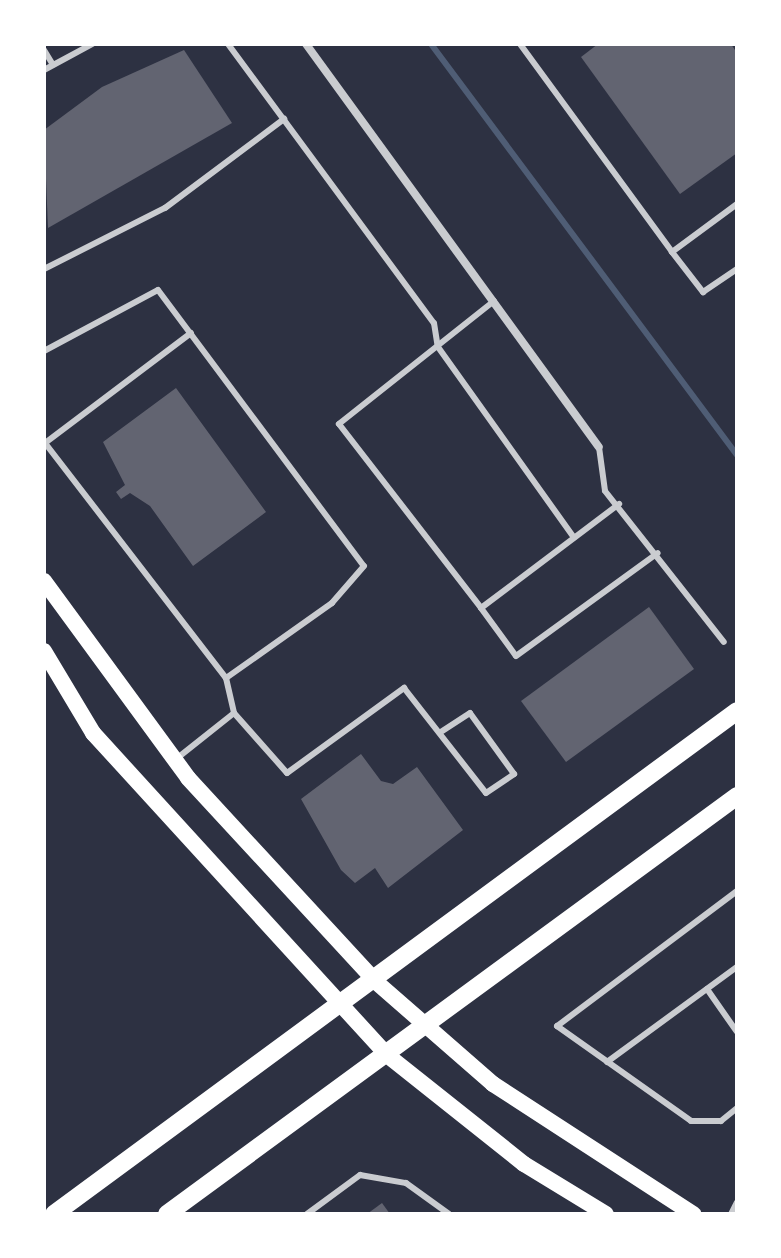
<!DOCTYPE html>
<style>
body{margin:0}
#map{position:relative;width:781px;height:1258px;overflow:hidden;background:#2d3142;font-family:"Source Sans 3",sans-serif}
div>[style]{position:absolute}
.stream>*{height:6px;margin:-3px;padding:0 3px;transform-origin:3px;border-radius:3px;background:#4f5d75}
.building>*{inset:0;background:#626471}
.service>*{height:6px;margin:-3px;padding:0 3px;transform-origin:3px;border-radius:3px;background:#caccd0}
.minor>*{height:8px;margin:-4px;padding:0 4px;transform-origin:4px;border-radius:4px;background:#caccd0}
.secondary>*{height:16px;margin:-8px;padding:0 8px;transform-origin:8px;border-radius:8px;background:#fff}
.primary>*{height:18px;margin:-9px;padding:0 9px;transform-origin:9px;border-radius:9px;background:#fff}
span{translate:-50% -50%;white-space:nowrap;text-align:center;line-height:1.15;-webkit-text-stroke:6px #fff;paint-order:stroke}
.frame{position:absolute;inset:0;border:46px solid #fff;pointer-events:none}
</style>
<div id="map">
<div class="stream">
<i style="left:431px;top:44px;width:512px;rotate:53.33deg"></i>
</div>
<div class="building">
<i style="clip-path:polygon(598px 44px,731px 44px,737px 53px,737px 153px,680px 194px,581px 57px)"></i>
<i style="clip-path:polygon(184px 50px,232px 123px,48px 228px,44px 130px,102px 87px)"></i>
<i style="clip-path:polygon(176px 388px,266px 512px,193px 566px,150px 506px,130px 493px,121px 499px,116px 492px,125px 485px,103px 442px)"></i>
<i style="clip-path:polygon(649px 607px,694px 669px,566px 762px,521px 701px)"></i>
<i style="clip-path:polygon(361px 754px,381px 781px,393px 784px,417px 767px,463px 830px,388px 888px,375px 868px,355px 883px,341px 870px,301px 799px)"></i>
<i style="clip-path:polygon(382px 1203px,390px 1214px,367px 1214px)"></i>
</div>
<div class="service">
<i style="left:228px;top:44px;width:347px;rotate:53.6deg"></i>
<i style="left:434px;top:323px;width:24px;rotate:81deg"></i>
<i style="left:438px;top:347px;width:234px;rotate:54.5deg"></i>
<i style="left:520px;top:44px;width:258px;rotate:53.8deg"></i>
<i style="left:44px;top:50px;width:17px;rotate:59deg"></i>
<i style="left:44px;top:70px;width:55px;rotate:-28.4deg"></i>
<i style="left:737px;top:204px;width:81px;rotate:143.6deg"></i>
<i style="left:672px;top:252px;width:51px;rotate:52.2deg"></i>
<i style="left:703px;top:292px;width:41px;rotate:-34.1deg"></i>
<i style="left:44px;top:269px;width:136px;rotate:-26.8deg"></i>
<i style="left:165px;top:208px;width:149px;rotate:-36.8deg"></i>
<i style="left:494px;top:301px;width:198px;rotate:141.6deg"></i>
<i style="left:339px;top:424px;width:232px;rotate:52.3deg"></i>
<i style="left:481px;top:608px;width:173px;rotate:-37deg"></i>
<i style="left:191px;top:333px;width:183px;rotate:143deg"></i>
<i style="left:45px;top:443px;width:297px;rotate:52.4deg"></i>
<i style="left:44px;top:351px;width:129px;rotate:-28.2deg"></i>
<i style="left:158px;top:290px;width:344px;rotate:53.3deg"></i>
<i style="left:364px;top:566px;width:49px;rotate:130.9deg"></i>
<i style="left:332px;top:603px;width:130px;rotate:144.7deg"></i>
<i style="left:226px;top:678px;width:36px;rotate:77deg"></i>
<i style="left:234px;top:713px;width:75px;rotate:141.5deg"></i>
<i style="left:599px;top:447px;width:44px;rotate:82.2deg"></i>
<i style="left:605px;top:491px;width:192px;rotate:51.8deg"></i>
<i style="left:481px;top:608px;width:59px;rotate:53.9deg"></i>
<i style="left:516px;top:656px;width:175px;rotate:-36deg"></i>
<i style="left:234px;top:713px;width:80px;rotate:48.5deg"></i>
<i style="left:287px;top:773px;width:145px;rotate:-36deg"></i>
<i style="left:404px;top:688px;width:133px;rotate:52deg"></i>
<i style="left:486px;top:793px;width:34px;rotate:-34deg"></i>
<i style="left:514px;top:774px;width:75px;rotate:-125.8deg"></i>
<i style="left:470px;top:713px;width:33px;rotate:147deg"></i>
<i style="left:737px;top:891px;width:225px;rotate:143.1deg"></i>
<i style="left:557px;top:1026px;width:164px;rotate:35.3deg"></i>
<i style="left:691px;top:1121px;width:30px"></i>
<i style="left:721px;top:1121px;width:21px;rotate:-39deg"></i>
<i style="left:707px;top:989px;width:52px;rotate:55.1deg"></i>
<i style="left:607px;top:1062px;width:161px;rotate:-36.2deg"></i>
<i style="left:307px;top:1214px;width:66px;rotate:-36.3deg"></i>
<i style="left:360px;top:1175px;width:47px;rotate:9.9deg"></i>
<i style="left:406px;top:1183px;width:53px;rotate:35.8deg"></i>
<i style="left:731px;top:1214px;width:13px;rotate:-63deg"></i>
</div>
<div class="minor">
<i style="left:306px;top:44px;width:498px;rotate:54deg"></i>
</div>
<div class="secondary">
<i style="left:44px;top:581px;width:244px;rotate:53.8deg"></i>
<i style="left:188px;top:778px;width:276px;rotate:47.3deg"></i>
<i style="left:375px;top:981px;width:157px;rotate:41.1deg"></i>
<i style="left:493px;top:1084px;width:239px;rotate:33deg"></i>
<i style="left:44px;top:651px;width:96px;rotate:59.1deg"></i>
<i style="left:93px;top:733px;width:436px;rotate:47.6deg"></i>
<i style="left:387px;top:1055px;width:175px;rotate:38.5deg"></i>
<i style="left:524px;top:1164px;width:96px;rotate:31.4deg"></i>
</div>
<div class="primary">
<i style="left:54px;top:1214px;width:848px;rotate:-36.37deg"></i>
<i style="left:167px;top:1214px;width:707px;rotate:-36.25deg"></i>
</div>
<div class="frame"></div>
</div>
